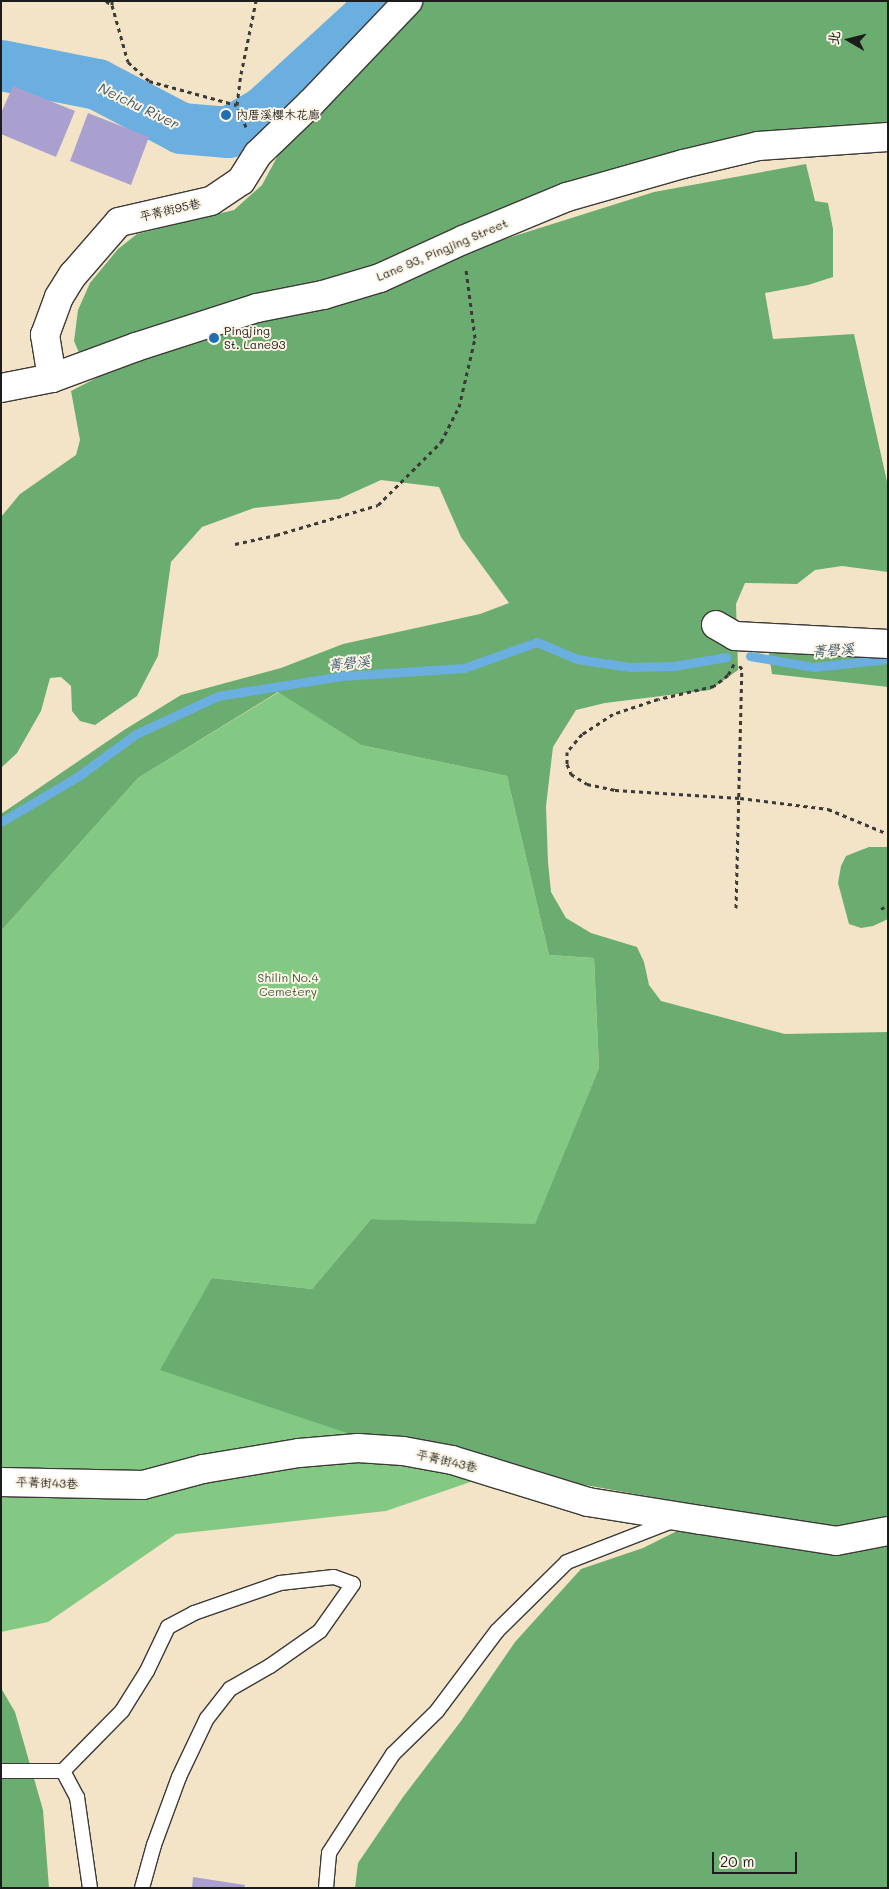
<!DOCTYPE html>
<meta charset="utf-8">
<style>
body{margin:0}
#map{position:relative;width:889px;height:1889px;overflow:hidden;background:#f3e4c8;font-family:Mali,"LXGW WenKai TC",sans-serif}
div>[style]{position:absolute}
.green>*{inset:0;background:#84c983}
.forest>*{inset:0;background:#6bad71}
.stream>*{height:9px;margin:-4.5px;padding:0 4.5px;transform-origin:4.5px;border-radius:4.5px;background:#6aafe0}
.river>*{height:51px;margin:-25.5px;padding:0 25.5px;transform-origin:25.5px;border-radius:25.5px;background:#6aafe0}
.building>*{inset:0;background:#a9a0d0}
.path>*{height:3px;margin-top:-1.5px;transform-origin:0;background:repeating-linear-gradient(90deg,#3c3a36 0 4px,transparent 0 8px)}
.roads{filter:drop-shadow(1px 0 #3c3a36) drop-shadow(-1px 0 #3c3a36) drop-shadow(0 1px #3c3a36) drop-shadow(0 -1px #3c3a36)}
.lane>*{height:14px;margin:-7px;padding:0 7px;transform-origin:7px;border-radius:7px;background:#fff}
.street>*{height:28px;margin:-14px;padding:0 14px;transform-origin:14px;border-radius:14px;background:#fff}
.dots>*{width:14px;height:14px;translate:-50% -50%;box-sizing:border-box;border:2px solid #fcf5e5;border-radius:50%}
span{translate:-50% -50%;white-space:nowrap;text-align:center;line-height:1.15;-webkit-text-stroke:4px #fcf5e5;paint-order:stroke}
.poi-label{font-size:12px;color:#1c1c1c}
.left{translate:0 -50%;text-align:left}
.street-label{font-size:12px;color:#1c1c1c}
.park-label{font-size:12px;color:#405940}
.water-label{font-size:14px;color:#3b576a;font-style:italic}
.frame{position:absolute;inset:0;border:2px solid #1c1c1c;pointer-events:none}
.north{position:absolute;left:824px;top:15px;width:50px;height:50px;-webkit-text-stroke:4px #fcf5e5;paint-order:stroke;rotate:278deg;font-size:14px;font-weight:700;line-height:20px;text-align:center;color:#1c1c1c}
.north::after{content:'';display:block;margin:auto;width:18px;height:22px;background:#1c1c1c;clip-path:polygon(50% 0,100% 100%,50% 72%,0 100%)}
.scale{position:absolute;left:712px;top:1852px;width:85px;height:22px;box-sizing:border-box;border:2px solid #1c1c1c;border-top:0;padding-left:6px;font-size:15px;line-height:18px;white-space:nowrap;color:#1c1c1c;-webkit-text-stroke:4px #fcf5e5;paint-order:stroke}
</style>
<div id="map">
<div class="green">
<i style="clip-path:polygon(279px 692px,361px 745px,507px 776px,549px 955px,594px 958px,599px 1068px,535px 1225px,371px 1219px,312px 1289px,212px 1278px,482px 1478px,386px 1511px,176px 1534px,48px 1622px,1px 1632px,1px 931px,138px 778px)"></i>
</div>
<div class="forest">
<i style="clip-path:polygon(425px 1px,888px 1px,888px 127px,589px 179px,482px 216px,368px 268px,274px 292px,80px 355px,74px 341px,78px 310px,90px 283px,118px 249px,137px 234px,234px 210px,262px 185px,283px 146px)"></i>
<i style="clip-path:polygon(806px 164px,815px 201px,828px 203px,833px 229px,833px 277px,808px 285px,765px 293px,773px 339px,854px 334px,888px 486px,888px 572px,842px 566px,815px 570px,797px 584px,745px 583px,736px 604px,738px 670px,710px 690px,605px 703px,576px 710px,553px 747px,546px 806px,548px 862px,551px 892px,566px 918px,591px 933px,637px 947px,644px 962px,649px 985px,661px 1001px,785px 1034px,888px 1032px,888px 1516px,863px 1524px,818px 1527px,513px 1472px,374px 1442px,160px 1370px,212px 1278px,312px 1289px,371px 1219px,535px 1224px,599px 1068px,594px 958px,549px 955px,507px 776px,361px 745px,278px 692px,138px 778px,1px 931px,1px 814px,124px 730px,181px 695px,281px 668px,343px 644px,480px 614px,509px 603px,461px 537px,439px 487px,381px 480px,339px 499px,254px 508px,202px 527px,171px 562px,158px 656px,137px 696px,95px 725px,80px 721px,72px 711px,71px 686px,61px 677px,50px 678px,41px 711px,17px 753px,1px 768px,1px 517px,20px 494px,76px 455px,80px 440px,71px 391px,112px 370px,242px 322px,654px 192px)"></i>
<i style="clip-path:polygon(888px 644px,888px 687px,772px 674px,768px 649px)"></i>
<i style="clip-path:polygon(869px 847px,888px 847px,888px 919px,873px 926px,861px 928px,849px 924px,838px 883px,841px 866px,846px 856px)"></i>
<i style="clip-path:polygon(690px 1529px,888px 1542px,888px 1888px,355px 1888px,358px 1863px,403px 1797px,461px 1721px,515px 1642px,581px 1569px,643px 1548px,677px 1531px)"></i>
<i style="clip-path:polygon(1px 1688px,15px 1712px,43px 1810px,49px 1888px,1px 1888px)"></i>
</div>
<div class="stream">
<i style="left:750px;top:656px;width:64px;rotate:9.9deg"></i>
<i style="left:813px;top:667px;width:75px;rotate:-6.1deg"></i>
<i style="left:1px;top:822px;width:88px;rotate:-30.6deg"></i>
<i style="left:77px;top:777px;width:73px;rotate:-36.1deg"></i>
<i style="left:136px;top:734px;width:90px;rotate:-24.9deg"></i>
<i style="left:218px;top:696px;width:126px;rotate:-9.2deg"></i>
<i style="left:342px;top:676px;width:122px;rotate:-3.8deg"></i>
<i style="left:464px;top:668px;width:77px;rotate:-19.6deg"></i>
<i style="left:537px;top:642px;width:43px;rotate:23deg"></i>
<i style="left:577px;top:659px;width:53px;rotate:8.7deg"></i>
<i style="left:629px;top:667px;width:45px;rotate:-1.3deg"></i>
<i style="left:674px;top:666px;width:53px;rotate:-9.8deg"></i>
</div>
<div class="river">
<i style="left:1px;top:65px;width:98px;rotate:11.2deg"></i>
<i style="left:97px;top:84px;width:95px;rotate:27.6deg"></i>
<i style="left:181px;top:128px;width:47px;rotate:4.9deg"></i>
<i style="left:228px;top:132px;width:40px;rotate:-29.7deg"></i>
<i style="left:263px;top:112px;width:139px;rotate:-42.4deg"></i>
<i style="left:366px;top:18px;width:22px;rotate:-51deg"></i>
</div>
<div class="building">
<i style="clip-path:polygon(13px 86px,75px 111px,56px 157px,1px 134px,1px 113px)"></i>
<i style="clip-path:polygon(88px 113px,149px 137px,131px 185px,70px 161px)"></i>
<i style="clip-path:polygon(193px 1877px,245px 1885px,244px 1888px,192px 1888px)"></i>
</div>
<div class="path">
<i style="left:106px;top:1px;width:7px;rotate:34deg"></i>
<i style="left:112px;top:1px;width:4px;rotate:90deg"></i>
<i style="left:112px;top:5px;width:59px;rotate:74.3deg"></i>
<i style="left:128px;top:62px;width:28px;rotate:42deg"></i>
<i style="left:149px;top:81px;width:91px;rotate:15.3deg"></i>
<i style="left:246px;top:127px;width:24px;rotate:-112deg"></i>
<i style="left:237px;top:105px;width:31px;rotate:-83deg"></i>
<i style="left:241px;top:74px;width:75px;rotate:-78.4deg"></i>
<i style="left:235px;top:544px;width:42px;rotate:-12.4deg"></i>
<i style="left:276px;top:535px;width:106px;rotate:-16.4deg"></i>
<i style="left:378px;top:505px;width:89px;rotate:-45deg"></i>
<i style="left:441px;top:442px;width:39px;rotate:-63deg"></i>
<i style="left:459px;top:407px;width:71px;rotate:-76.9deg"></i>
<i style="left:475px;top:338px;width:69px;rotate:-97.5deg"></i>
<i style="left:734px;top:664px;width:13px;rotate:119deg"></i>
<i style="left:728px;top:675px;width:18px;rotate:142deg"></i>
<i style="left:714px;top:686px;width:57px;rotate:166.9deg"></i>
<i style="left:658px;top:699px;width:47px;rotate:161.6deg"></i>
<i style="left:613px;top:714px;width:37px;rotate:147deg"></i>
<i style="left:582px;top:734px;width:23px;rotate:130deg"></i>
<i style="left:567px;top:752px;width:12px;rotate:90deg"></i>
<i style="left:567px;top:764px;width:11px;rotate:68deg"></i>
<i style="left:571px;top:774px;width:19px;rotate:32deg"></i>
<i style="left:587px;top:784px;width:29px;rotate:12deg"></i>
<i style="left:615px;top:790px;width:125px;rotate:3.7deg"></i>
<i style="left:740px;top:798px;width:89px;rotate:7.1deg"></i>
<i style="left:828px;top:809px;width:65px;rotate:22.6deg"></i>
<i style="left:736px;top:908px;width:239px;rotate:-88.6deg"></i>
<i style="left:742px;top:669px;width:5px;rotate:-127deg"></i>
<i style="left:881px;top:909px;width:8px;rotate:-30deg"></i>
</div>
<div class="roads">
<div class="lane">
<i style="left:1px;top:1771px;width:62px"></i>
<i style="left:63px;top:1771px;width:30px;rotate:62deg"></i>
<i style="left:77px;top:1797px;width:92px;rotate:81.9deg"></i>
<i style="left:63px;top:1771px;width:84px;rotate:-45.5deg"></i>
<i style="left:122px;top:1711px;width:47px;rotate:-58deg"></i>
<i style="left:147px;top:1671px;width:49px;rotate:-64.5deg"></i>
<i style="left:168px;top:1627px;width:30px;rotate:-28deg"></i>
<i style="left:194px;top:1613px;width:91px;rotate:-19.2deg"></i>
<i style="left:280px;top:1583px;width:54px;rotate:-6.3deg"></i>
<i style="left:334px;top:1577px;width:20px;rotate:20deg"></i>
<i style="left:353px;top:1584px;width:57px;rotate:125.1deg"></i>
<i style="left:320px;top:1631px;width:61px;rotate:145deg"></i>
<i style="left:270px;top:1666px;width:46px;rotate:150.1deg"></i>
<i style="left:230px;top:1689px;width:37px;rotate:128deg"></i>
<i style="left:207px;top:1718px;width:65px;rotate:115.4deg"></i>
<i style="left:179px;top:1777px;width:72px;rotate:110.2deg"></i>
<i style="left:154px;top:1845px;width:45px;rotate:105.6deg"></i>
<i style="left:326px;top:1888px;width:35px;rotate:-85deg"></i>
<i style="left:329px;top:1853px;width:118px;rotate:-57.1deg"></i>
<i style="left:393px;top:1754px;width:62px;rotate:-44.3deg"></i>
<i style="left:437px;top:1711px;width:100px;rotate:-53.1deg"></i>
<i style="left:497px;top:1631px;width:98px;rotate:-44.6deg"></i>
<i style="left:567px;top:1562px;width:113px;rotate:-21.3deg"></i>
</div>
<div class="street">
<i style="left:52px;top:378px;width:44px;rotate:-99.2deg"></i>
<i style="left:45px;top:335px;width:40px;rotate:-69.8deg"></i>
<i style="left:59px;top:297px;width:26px;rotate:-58deg"></i>
<i style="left:73px;top:275px;width:70px;rotate:-49deg"></i>
<i style="left:119px;top:222px;width:94px;rotate:-12.9deg"></i>
<i style="left:211px;top:201px;width:36px;rotate:-34deg"></i>
<i style="left:241px;top:181px;width:32px;rotate:-58deg"></i>
<i style="left:258px;top:154px;width:74px;rotate:-43.9deg"></i>
<i style="left:311px;top:103px;width:141px;rotate:-46.4deg"></i>
<i style="left:1px;top:388px;width:52px;rotate:-11.1deg"></i>
<i style="left:52px;top:378px;width:90px;rotate:-20.3deg"></i>
<i style="left:136px;top:347px;width:127px;rotate:-17.9deg"></i>
<i style="left:257px;top:308px;width:67px;rotate:-11.1deg"></i>
<i style="left:323px;top:295px;width:59px;rotate:-16.6deg"></i>
<i style="left:380px;top:278px;width:91px;rotate:-24.6deg"></i>
<i style="left:463px;top:240px;width:113px;rotate:-22.5deg"></i>
<i style="left:567px;top:197px;width:121px;rotate:-15.9deg"></i>
<i style="left:683px;top:164px;width:77px;rotate:-13.5deg"></i>
<i style="left:758px;top:146px;width:130px;rotate:-4deg"></i>
<i style="left:716px;top:625px;width:22px;rotate:30deg"></i>
<i style="left:735px;top:636px;width:153px;rotate:3deg"></i>
<i style="left:1px;top:1482px;width:142px;rotate:1.2deg"></i>
<i style="left:143px;top:1485px;width:62px;rotate:-14.9deg"></i>
<i style="left:203px;top:1469px;width:97px;rotate:-9.5deg"></i>
<i style="left:299px;top:1453px;width:59px;rotate:-4.8deg"></i>
<i style="left:358px;top:1448px;width:45px;rotate:3.8deg"></i>
<i style="left:403px;top:1451px;width:50px;rotate:10.4deg"></i>
<i style="left:452px;top:1460px;width:142px;rotate:17.2deg"></i>
<i style="left:588px;top:1502px;width:114px;rotate:9.1deg"></i>
<i style="left:701px;top:1520px;width:137px;rotate:8.8deg"></i>
<i style="left:836px;top:1541px;width:53px;rotate:-10.9deg"></i>
</div>
</div>
<div class="dots">
<i style="left:226px;top:115px;background:#1f6fb2"></i>
<i style="left:214px;top:338px;background:#1f6fb2"></i>
</div>
<div class="poi-label">
<span class="left" style="left:236px;top:115px">內厝溪櫻木花廊</span>
<span class="left" style="left:224px;top:338px">Pingjing<br>St. Lane93</span>
</div>
<div class="street-label">
<span style="left:170px;top:210px;rotate:-13deg">平菁街95巷</span>
<span style="left:442px;top:250px;rotate:-23deg">Lane 93, Pingjing Street</span>
<span style="left:447px;top:1461px;rotate:13deg">平菁街43巷</span>
<span style="left:47px;top:1483px;rotate:2deg">平菁街43巷</span>
</div>
<div class="park-label">
<span style="left:288px;top:985px">Shilin No.4<br>Cemetery</span>
</div>
<div class="water-label">
<span style="left:139px;top:106px;rotate:26deg">Neichu River</span>
<span style="left:833px;top:650px;rotate:-4deg">菁礐溪</span>
<span style="left:349px;top:663px;rotate:-6deg">菁礐溪</span>
</div>
<div class="frame"></div>
<div class="north">北</div>
<div class="scale">20 m</div>
</div>
